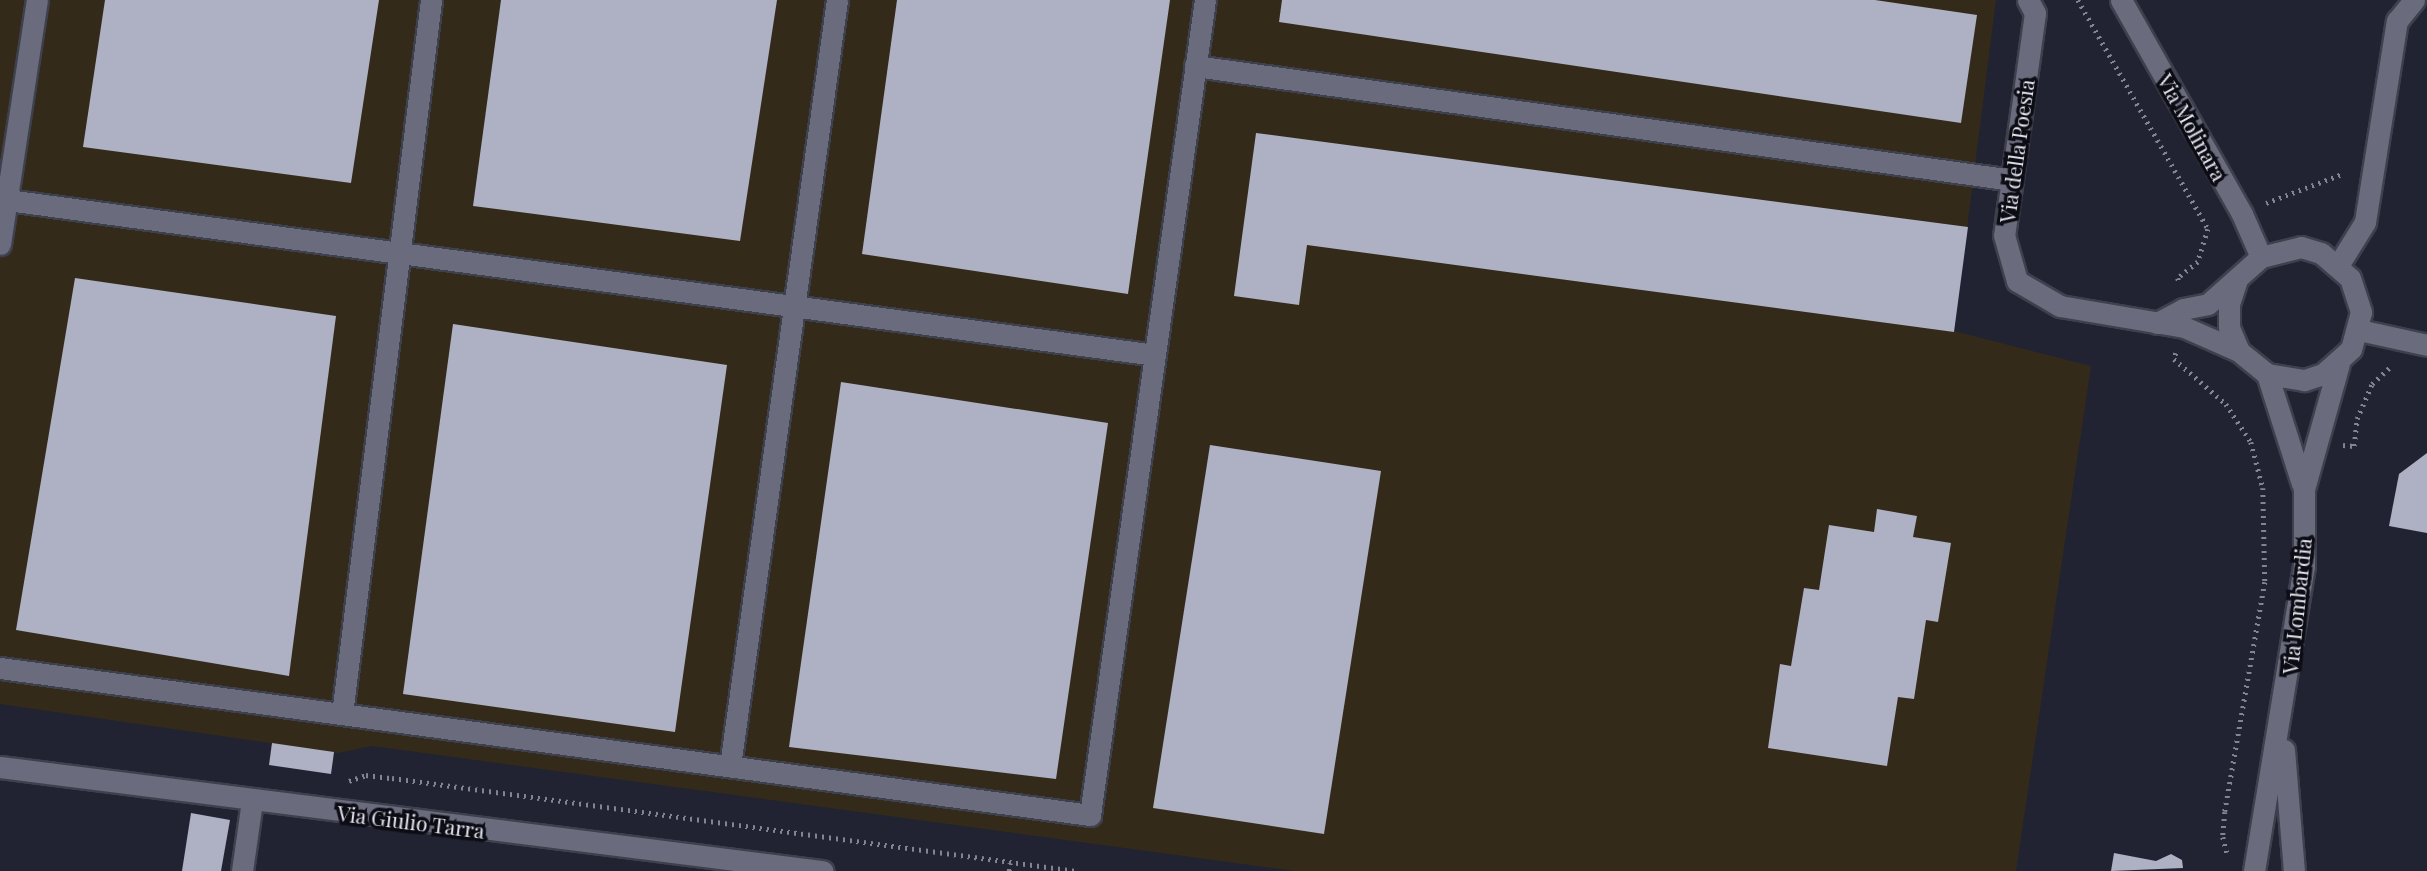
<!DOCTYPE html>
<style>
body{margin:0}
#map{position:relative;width:2427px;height:871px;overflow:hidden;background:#222332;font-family:"Playfair Display",serif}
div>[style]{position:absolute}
.industrial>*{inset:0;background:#332a1a}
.building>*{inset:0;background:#aeb0c4}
.path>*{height:4.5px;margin-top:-2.25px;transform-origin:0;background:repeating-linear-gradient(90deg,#838491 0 2px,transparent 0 7px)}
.roads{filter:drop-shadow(2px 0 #3f404d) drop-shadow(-2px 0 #3f404d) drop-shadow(0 2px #3f404d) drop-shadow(0 -2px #3f404d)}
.minor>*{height:21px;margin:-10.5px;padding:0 10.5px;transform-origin:10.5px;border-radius:10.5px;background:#6a6c7e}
span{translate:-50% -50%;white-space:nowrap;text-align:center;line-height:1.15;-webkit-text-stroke:7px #0c0d14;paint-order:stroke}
.street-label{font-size:21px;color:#e3e4ef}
</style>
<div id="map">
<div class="industrial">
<i style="clip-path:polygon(0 0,1996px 0,1954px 331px,2091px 366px,2016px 871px,1295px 871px,372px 746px,338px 753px,0 704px)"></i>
</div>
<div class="building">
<i style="clip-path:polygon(105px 0,379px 0,351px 183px,83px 147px)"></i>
<i style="clip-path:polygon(501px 0,777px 0,740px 241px,473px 206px)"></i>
<i style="clip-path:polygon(897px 0,1170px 0,1128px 294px,862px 254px)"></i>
<i style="clip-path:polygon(1282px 0,1875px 0,1977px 15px,1961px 123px,1279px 22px)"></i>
<i style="clip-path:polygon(1256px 133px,1968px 227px,1954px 332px,1307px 245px,1299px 305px,1234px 296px)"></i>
<i style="clip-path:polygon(75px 278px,336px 316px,289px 676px,16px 630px)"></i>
<i style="clip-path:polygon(453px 324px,727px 365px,675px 732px,403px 694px)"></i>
<i style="clip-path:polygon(841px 382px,1108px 423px,1056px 779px,789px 747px)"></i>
<i style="clip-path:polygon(1210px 445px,1381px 471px,1324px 834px,1153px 808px)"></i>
<i style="clip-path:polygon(2427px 453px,2427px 533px,2389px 526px,2399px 474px)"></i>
<i style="clip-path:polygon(1877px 509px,1917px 516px,1913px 537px,1951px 543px,1938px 622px,1926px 620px,1914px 699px,1898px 697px,1887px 766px,1768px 748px,1780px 664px,1791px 666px,1804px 588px,1819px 590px,1829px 525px,1874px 532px)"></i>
<i style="clip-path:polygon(272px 743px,334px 752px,331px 774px,269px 765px)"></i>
<i style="clip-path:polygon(191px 813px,230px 820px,221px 871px,182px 871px)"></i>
<i style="clip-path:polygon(2114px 853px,2156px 861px,2171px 854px,2182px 860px,2183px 868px,2111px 871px)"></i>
</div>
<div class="path">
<i style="left:2078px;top:0;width:263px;rotate:60.4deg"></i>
<i style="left:2208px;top:229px;width:34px;rotate:107deg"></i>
<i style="left:2198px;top:262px;width:26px;rotate:141deg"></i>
<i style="left:2178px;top:278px;width:5px;rotate:79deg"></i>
<i style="left:2266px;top:203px;width:81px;rotate:-20.9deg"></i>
<i style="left:2176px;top:353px;width:6px;rotate:108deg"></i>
<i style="left:2174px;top:359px;width:69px;rotate:40.9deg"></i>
<i style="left:2226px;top:404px;width:45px;rotate:56.7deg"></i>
<i style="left:2251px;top:442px;width:48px;rotate:75.4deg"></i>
<i style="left:2263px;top:488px;width:94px;rotate:88.8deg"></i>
<i style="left:2265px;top:582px;width:233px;rotate:99.9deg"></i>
<i style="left:2225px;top:812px;width:25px;rotate:95deg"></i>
<i style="left:2223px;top:837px;width:16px;rotate:76deg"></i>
<i style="left:2343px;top:445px;width:11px;rotate:5deg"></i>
<i style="left:2354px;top:446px;width:27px;rotate:-84deg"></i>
<i style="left:2357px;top:419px;width:38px;rotate:-67deg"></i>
<i style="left:2372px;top:384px;width:26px;rotate:-43deg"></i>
<i style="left:349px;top:781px;width:18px;rotate:-19deg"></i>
<i style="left:366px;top:775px;width:26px;rotate:7deg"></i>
<i style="left:392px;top:778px;width:690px;rotate:7.74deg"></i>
<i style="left:1009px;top:871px;width:8px;rotate:-83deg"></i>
</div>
<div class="roads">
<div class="minor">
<i style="left:2028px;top:0;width:15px;rotate:62deg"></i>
<i style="left:2035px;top:13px;width:224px;rotate:97.9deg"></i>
<i style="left:2004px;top:235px;width:48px;rotate:74.2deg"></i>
<i style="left:2017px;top:281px;width:50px;rotate:30.2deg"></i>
<i style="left:2060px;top:306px;width:126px;rotate:9.6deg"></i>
<i style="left:2184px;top:327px;width:60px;rotate:23.6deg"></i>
<i style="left:2121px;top:0;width:246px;rotate:60.5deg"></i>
<i style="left:2242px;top:214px;width:47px;rotate:66.2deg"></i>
<i style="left:1195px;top:66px;width:825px;rotate:7.94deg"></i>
<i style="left:0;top:199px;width:1165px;rotate:7.69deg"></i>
<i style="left:0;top:244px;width:247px;rotate:-81.4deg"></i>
<i style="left:2339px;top:264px;width:49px;rotate:-58.2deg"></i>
<i style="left:2365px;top:222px;width:204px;rotate:-81deg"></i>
<i style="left:2397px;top:21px;width:27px;rotate:-51deg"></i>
<i style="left:2157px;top:323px;width:30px;rotate:-28deg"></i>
<i style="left:2183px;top:309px;width:25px;rotate:-11deg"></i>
<i style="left:2208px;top:304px;width:71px;rotate:-41.6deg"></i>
<i style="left:2261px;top:257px;width:41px;rotate:-14deg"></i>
<i style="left:2301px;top:247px;width:21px;rotate:17deg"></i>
<i style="left:2321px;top:253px;width:38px;rotate:41deg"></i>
<i style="left:2350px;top:278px;width:36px;rotate:72deg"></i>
<i style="left:2361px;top:312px;width:38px;rotate:105deg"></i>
<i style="left:2351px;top:349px;width:38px;rotate:138deg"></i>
<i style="left:2323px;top:374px;width:20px;rotate:162deg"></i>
<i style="left:2304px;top:380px;width:37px;rotate:-171deg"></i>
<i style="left:2267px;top:374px;width:36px;rotate:-141deg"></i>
<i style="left:2239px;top:351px;width:25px;rotate:-113deg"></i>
<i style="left:2229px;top:328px;width:24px;rotate:-90deg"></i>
<i style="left:2229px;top:304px;width:25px;rotate:-72deg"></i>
<i style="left:2359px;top:330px;width:70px;rotate:12.4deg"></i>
<i style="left:2267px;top:374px;width:115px;rotate:72.3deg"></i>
<i style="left:0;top:668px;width:1100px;rotate:7.68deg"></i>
<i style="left:1090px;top:815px;width:823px;rotate:-81.97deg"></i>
<i style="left:342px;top:714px;width:720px;rotate:-82.89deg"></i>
<i style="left:2284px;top:750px;width:121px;rotate:85.3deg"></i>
<i style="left:730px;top:766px;width:773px;rotate:-82.05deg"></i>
<i style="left:0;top:767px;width:829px;rotate:7.21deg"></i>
<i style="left:242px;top:871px;width:71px;rotate:-81.9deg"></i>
<i style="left:2254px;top:871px;width:309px;rotate:-80.7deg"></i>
<i style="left:2304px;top:566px;width:77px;rotate:-90deg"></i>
<i style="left:2304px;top:489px;width:130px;rotate:-74.4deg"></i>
</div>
</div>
<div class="street-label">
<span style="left:2193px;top:127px;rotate:61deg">Via Molinara</span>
<span style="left:2016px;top:151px;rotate:-82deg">Via della Poesia</span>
<span style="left:2296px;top:606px;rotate:-84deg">Via Lombardia</span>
<span style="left:411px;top:821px;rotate:7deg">Via Giulio Tarra</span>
</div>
</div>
